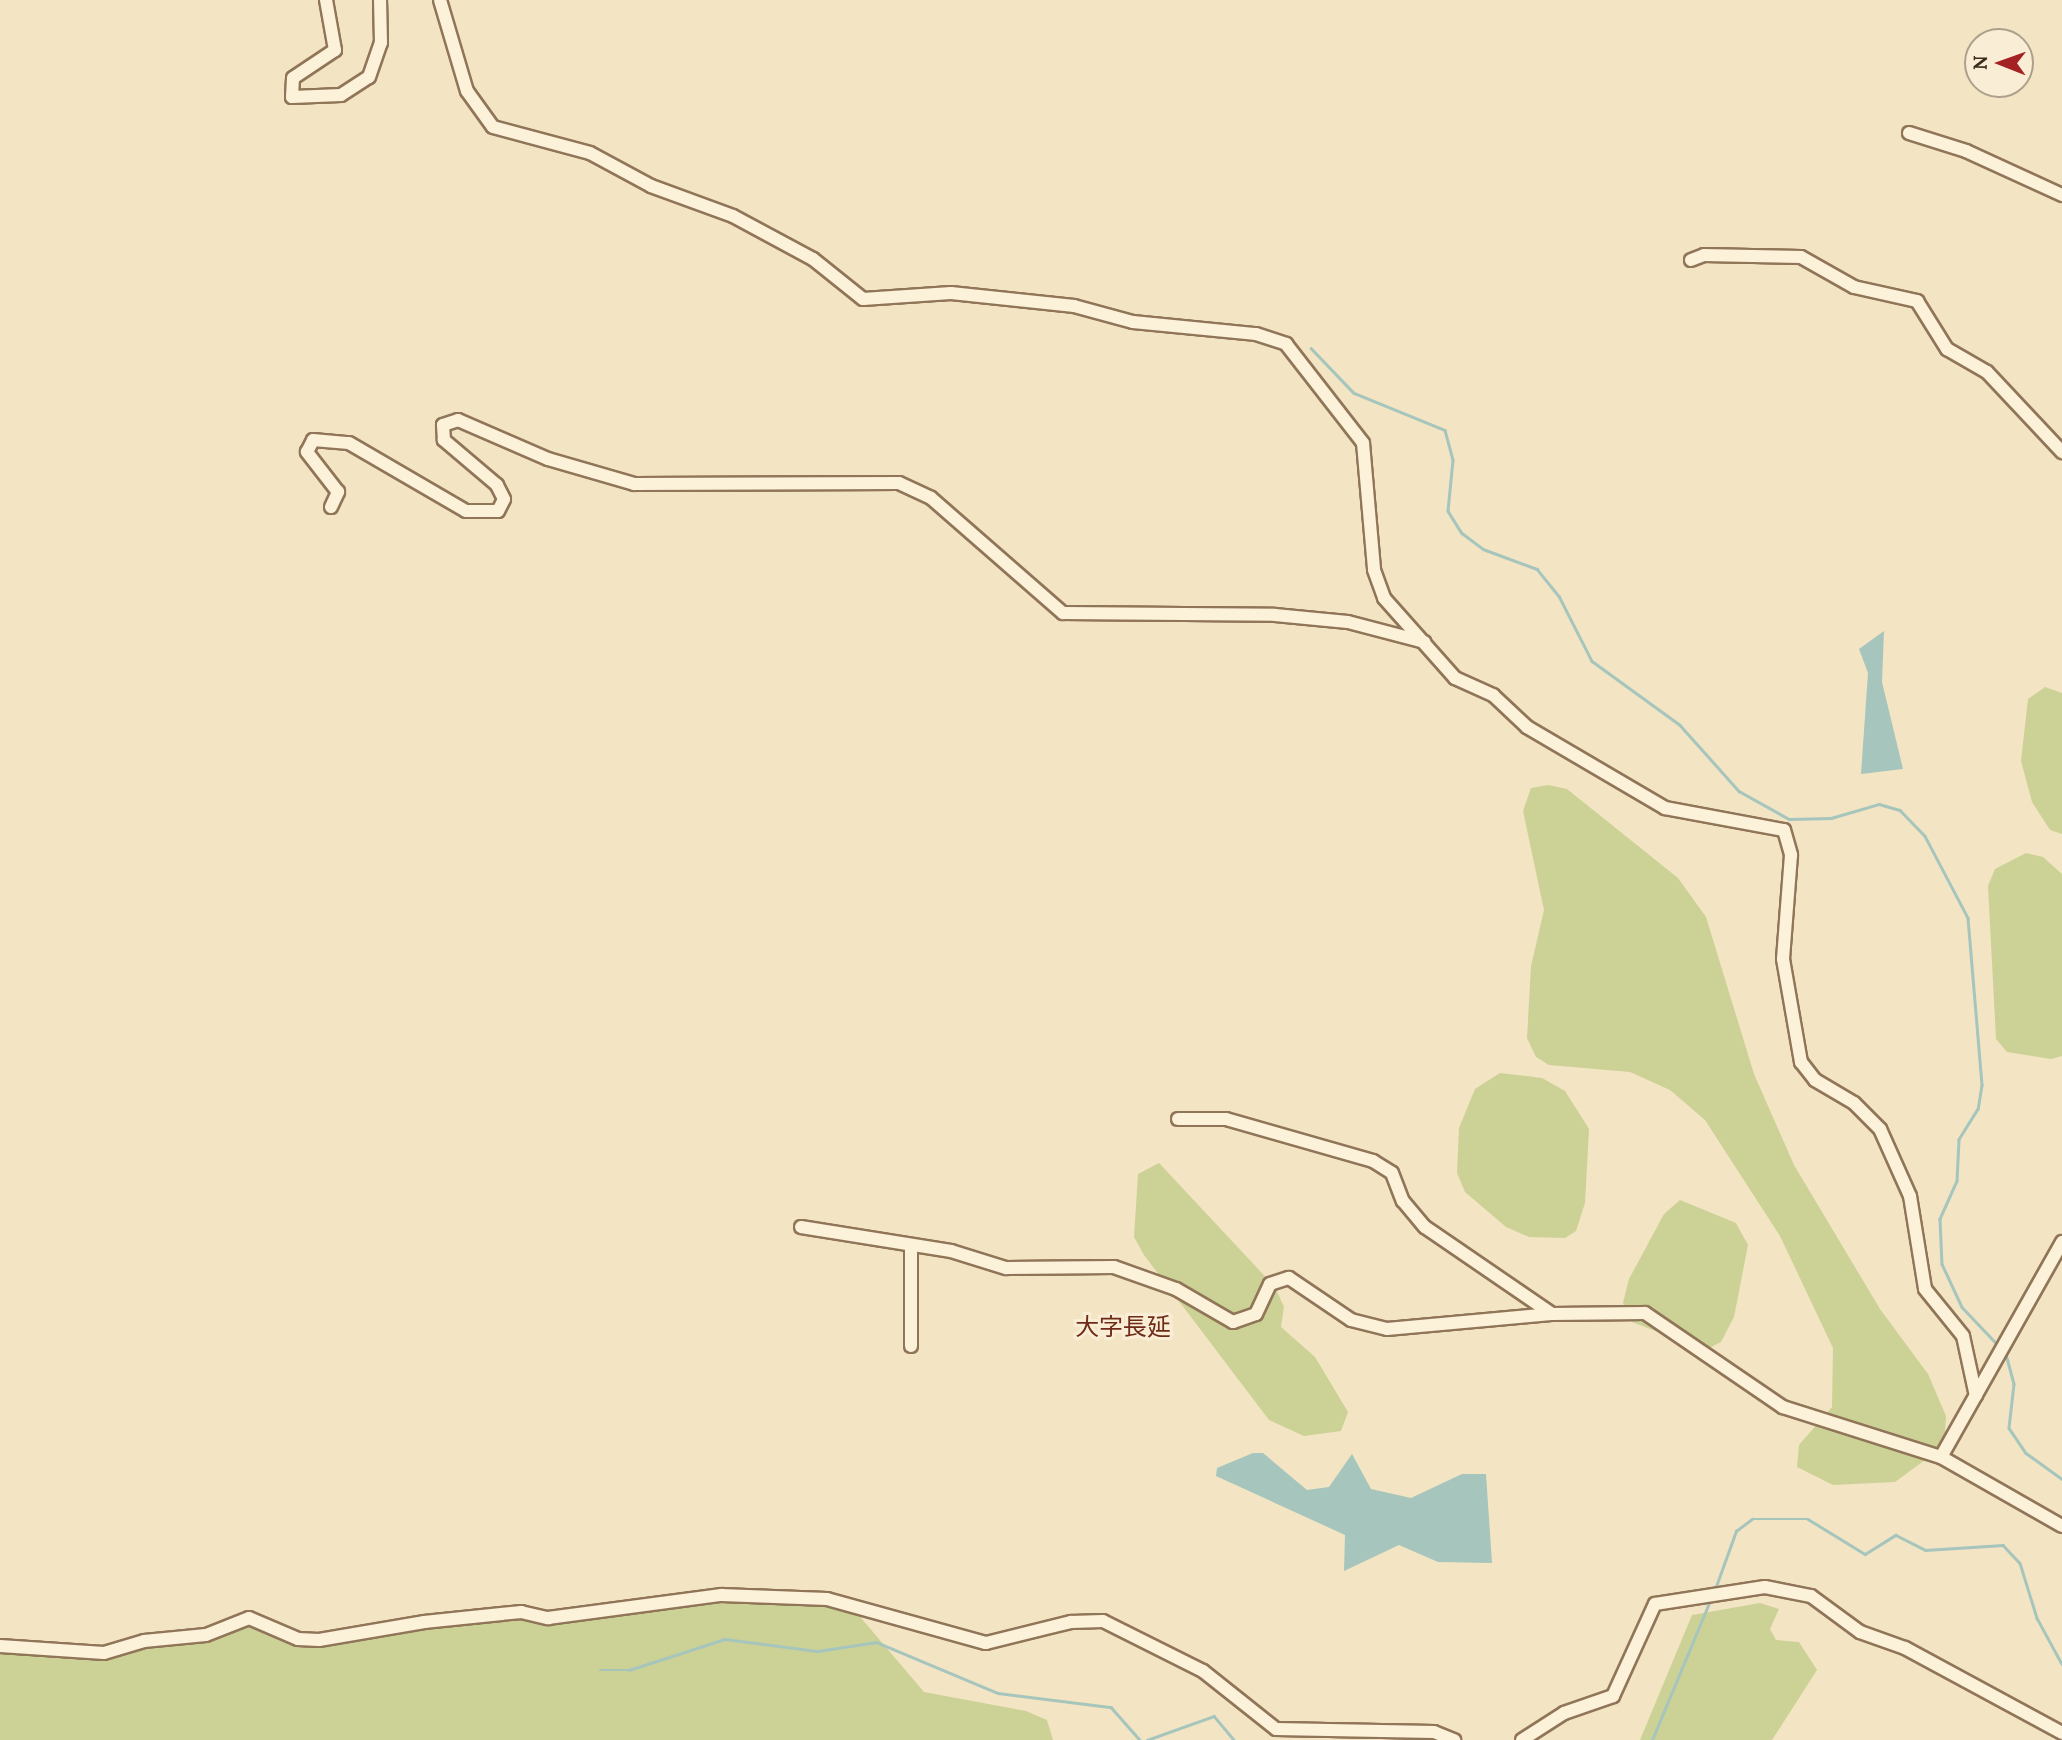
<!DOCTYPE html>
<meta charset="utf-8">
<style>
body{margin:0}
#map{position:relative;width:2062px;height:1740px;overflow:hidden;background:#f3e4c4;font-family:Lora,"Noto Sans JP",serif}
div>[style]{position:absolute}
.green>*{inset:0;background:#ccd296}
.water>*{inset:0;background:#a6c5bc}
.stream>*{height:2.5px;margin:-1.25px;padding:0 1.25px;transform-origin:1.25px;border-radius:1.25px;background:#a6c5bc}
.roads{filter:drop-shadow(2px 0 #907558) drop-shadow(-2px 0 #907558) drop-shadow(0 2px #907558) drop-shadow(0 -2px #907558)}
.street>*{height:12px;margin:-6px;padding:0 6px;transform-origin:6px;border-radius:6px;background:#fcf1d9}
span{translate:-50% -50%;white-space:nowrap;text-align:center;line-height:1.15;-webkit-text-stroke:6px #f9eed5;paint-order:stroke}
.quarter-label{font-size:24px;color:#6f2a18}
.north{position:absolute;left:1964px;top:28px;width:70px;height:70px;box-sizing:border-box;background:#f9eed5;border:2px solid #aea18c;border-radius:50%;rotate:271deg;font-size:19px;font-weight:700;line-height:28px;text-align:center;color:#3e2d1e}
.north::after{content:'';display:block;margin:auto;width:24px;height:32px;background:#a52224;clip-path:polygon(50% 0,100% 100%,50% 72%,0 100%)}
</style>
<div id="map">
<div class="green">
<i style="clip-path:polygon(2045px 687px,2062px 693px,2062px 834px,2050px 830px,2032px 802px,2021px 761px,2028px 699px)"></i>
<i style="clip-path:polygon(1548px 785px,1567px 789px,1678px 878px,1706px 917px,1754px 1074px,1794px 1165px,1880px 1309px,1928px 1374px,1946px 1416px,1944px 1446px,1895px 1482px,1833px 1485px,1797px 1467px,1799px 1445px,1832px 1407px,1833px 1348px,1780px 1236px,1705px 1120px,1670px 1090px,1630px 1072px,1549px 1065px,1536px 1057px,1527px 1038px,1531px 966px,1544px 910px,1523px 811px,1531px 788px)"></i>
<i style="clip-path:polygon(2026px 853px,2043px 857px,2062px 874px,2062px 1056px,2051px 1059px,2007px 1052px,1996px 1039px,1988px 886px,1995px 869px)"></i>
<i style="clip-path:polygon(1500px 1073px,1542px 1078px,1565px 1091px,1589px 1129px,1585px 1203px,1576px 1231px,1565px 1238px,1529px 1237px,1506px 1227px,1465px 1192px,1457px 1173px,1459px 1128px,1475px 1089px)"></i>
<i style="clip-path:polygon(1159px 1163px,1275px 1287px,1284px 1307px,1281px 1327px,1315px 1357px,1348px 1412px,1341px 1431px,1304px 1436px,1269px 1420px,1144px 1255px,1134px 1237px,1138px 1174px)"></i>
<i style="clip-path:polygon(1680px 1200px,1736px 1223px,1748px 1245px,1734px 1317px,1721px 1342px,1705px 1350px,1632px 1322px,1623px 1303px,1629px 1279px,1664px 1214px)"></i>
<i style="clip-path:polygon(723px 1600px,827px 1603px,856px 1612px,924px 1692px,1026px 1711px,1047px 1720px,1053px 1740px,0 1740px,0 1650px,103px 1657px,249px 1622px,294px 1642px,523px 1616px,645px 1613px)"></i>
<i style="clip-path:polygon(1760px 1603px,1779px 1609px,1770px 1629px,1776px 1640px,1799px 1642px,1817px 1670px,1772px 1740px,1640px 1740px,1692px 1615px)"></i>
</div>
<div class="water">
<i style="clip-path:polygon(1884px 631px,1882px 682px,1903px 769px,1861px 774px,1868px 673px,1859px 649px)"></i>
<i style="clip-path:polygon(1253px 1453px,1263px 1453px,1307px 1490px,1329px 1487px,1352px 1454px,1371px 1489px,1411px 1498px,1462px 1474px,1486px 1474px,1492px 1563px,1438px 1562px,1399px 1545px,1344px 1571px,1345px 1535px,1216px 1476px,1217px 1468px)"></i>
</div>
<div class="stream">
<i style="left:1311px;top:348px;width:62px;rotate:46.3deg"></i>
<i style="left:1354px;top:393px;width:98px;rotate:22.1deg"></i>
<i style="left:1445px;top:430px;width:31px;rotate:75deg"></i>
<i style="left:1453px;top:460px;width:51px;rotate:95.6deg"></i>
<i style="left:1448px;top:511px;width:26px;rotate:58deg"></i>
<i style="left:1462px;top:533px;width:26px;rotate:37deg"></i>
<i style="left:1483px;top:549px;width:58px;rotate:20.3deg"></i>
<i style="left:1537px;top:569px;width:35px;rotate:51deg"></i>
<i style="left:1559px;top:596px;width:73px;rotate:63.1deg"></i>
<i style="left:1592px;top:661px;width:109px;rotate:36deg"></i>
<i style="left:1680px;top:725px;width:89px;rotate:48.2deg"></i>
<i style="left:1739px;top:791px;width:57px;rotate:29.2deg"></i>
<i style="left:1789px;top:819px;width:42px;rotate:-1.4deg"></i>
<i style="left:1831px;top:818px;width:50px;rotate:-16.3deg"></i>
<i style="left:1879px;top:804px;width:22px;rotate:16deg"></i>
<i style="left:1900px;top:810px;width:36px;rotate:46deg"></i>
<i style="left:1925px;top:836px;width:93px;rotate:62.3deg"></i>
<i style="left:1968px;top:918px;width:168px;rotate:85.2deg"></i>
<i style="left:1982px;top:1085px;width:24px;rotate:99deg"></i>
<i style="left:1978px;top:1109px;width:36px;rotate:122deg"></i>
<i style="left:1959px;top:1140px;width:41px;rotate:92.8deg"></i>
<i style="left:1957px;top:1181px;width:42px;rotate:114.1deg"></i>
<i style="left:1940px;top:1219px;width:45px;rotate:87.5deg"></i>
<i style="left:1942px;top:1264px;width:47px;rotate:65.1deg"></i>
<i style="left:1962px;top:1307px;width:54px;rotate:46.5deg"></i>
<i style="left:2006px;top:1354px;width:31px;rotate:75deg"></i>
<i style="left:2014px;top:1384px;width:44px;rotate:96.5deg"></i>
<i style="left:2009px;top:1428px;width:30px;rotate:56deg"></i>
<i style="left:2026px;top:1453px;width:44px;rotate:35.8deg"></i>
<i style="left:1714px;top:1592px;width:65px;rotate:-70.2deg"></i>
<i style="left:1736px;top:1531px;width:20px;rotate:-37deg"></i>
<i style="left:1752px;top:1519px;width:56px"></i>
<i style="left:1808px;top:1519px;width:67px;rotate:31.6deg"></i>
<i style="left:1865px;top:1554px;width:36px;rotate:-32deg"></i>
<i style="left:1896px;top:1535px;width:33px;rotate:27deg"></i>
<i style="left:1925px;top:1550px;width:78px;rotate:-3.7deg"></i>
<i style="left:2003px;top:1545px;width:25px;rotate:47deg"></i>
<i style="left:2020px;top:1563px;width:58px;rotate:72.8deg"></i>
<i style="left:2037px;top:1618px;width:52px;rotate:61.5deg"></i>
<i style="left:600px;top:1670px;width:29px"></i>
<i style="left:629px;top:1670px;width:101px;rotate:-17.9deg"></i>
<i style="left:725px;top:1639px;width:94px;rotate:7.4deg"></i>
<i style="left:818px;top:1651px;width:59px;rotate:-8.8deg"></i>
<i style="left:876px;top:1642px;width:132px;rotate:22.7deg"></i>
<i style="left:998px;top:1693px;width:114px;rotate:7.1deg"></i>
<i style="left:1111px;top:1707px;width:44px;rotate:48.7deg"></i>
<i style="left:1147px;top:1740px;width:71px;rotate:-19.7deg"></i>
<i style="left:1214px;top:1716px;width:31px;rotate:50deg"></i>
<i style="left:1652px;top:1740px;width:151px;rotate:-67.4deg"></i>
</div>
<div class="roads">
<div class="street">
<i style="left:326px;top:0;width:51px;rotate:79.8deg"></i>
<i style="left:335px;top:50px;width:50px;rotate:146.3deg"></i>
<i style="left:293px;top:78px;width:19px;rotate:93deg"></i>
<i style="left:292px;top:97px;width:49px;rotate:-2.3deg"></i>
<i style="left:341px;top:95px;width:33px;rotate:-33deg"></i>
<i style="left:369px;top:77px;width:36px;rotate:-71deg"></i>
<i style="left:381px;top:43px;width:43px;rotate:-91.3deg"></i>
<i style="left:440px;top:0;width:95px;rotate:73.5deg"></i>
<i style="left:467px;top:91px;width:44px;rotate:54.2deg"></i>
<i style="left:493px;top:127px;width:100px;rotate:15deg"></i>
<i style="left:590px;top:153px;width:69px;rotate:28.4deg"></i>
<i style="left:651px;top:186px;width:87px;rotate:20.1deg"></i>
<i style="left:733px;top:216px;width:91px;rotate:28.3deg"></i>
<i style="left:813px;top:259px;width:64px;rotate:38.7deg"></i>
<i style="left:863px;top:299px;width:88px;rotate:-3.9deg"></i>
<i style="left:951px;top:293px;width:124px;rotate:6deg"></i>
<i style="left:1074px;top:306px;width:61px;rotate:15.2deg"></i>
<i style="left:1133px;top:322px;width:124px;rotate:5.6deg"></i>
<i style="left:1256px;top:334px;width:32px;rotate:18deg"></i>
<i style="left:1286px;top:344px;width:125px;rotate:52.1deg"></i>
<i style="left:1363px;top:443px;width:127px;rotate:85deg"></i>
<i style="left:1374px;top:570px;width:30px;rotate:70deg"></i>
<i style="left:1384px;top:598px;width:107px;rotate:48.4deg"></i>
<i style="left:1455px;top:678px;width:42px;rotate:24.1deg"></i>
<i style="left:1493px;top:695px;width:47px;rotate:43.3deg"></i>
<i style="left:1527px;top:727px;width:160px;rotate:30.4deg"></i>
<i style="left:1665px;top:808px;width:121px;rotate:10.5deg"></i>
<i style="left:1784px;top:830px;width:26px;rotate:74deg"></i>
<i style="left:1791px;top:855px;width:104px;rotate:94.4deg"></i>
<i style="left:1783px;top:959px;width:105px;rotate:80.1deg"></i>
<i style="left:1801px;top:1062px;width:23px;rotate:52deg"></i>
<i style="left:1815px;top:1080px;width:45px;rotate:30.5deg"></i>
<i style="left:1854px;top:1103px;width:37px;rotate:45deg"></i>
<i style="left:1880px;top:1129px;width:73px;rotate:65.9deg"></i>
<i style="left:1910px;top:1196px;width:94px;rotate:80.8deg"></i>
<i style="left:1925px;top:1289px;width:60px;rotate:51deg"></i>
<i style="left:1963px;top:1336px;width:61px;rotate:77.8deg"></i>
<i style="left:1909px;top:133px;width:60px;rotate:17.5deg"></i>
<i style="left:1966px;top:151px;width:106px;rotate:24.6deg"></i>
<i style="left:1691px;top:260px;width:14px;rotate:-21deg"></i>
<i style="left:1704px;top:255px;width:97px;rotate:1.2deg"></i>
<i style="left:1801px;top:257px;width:61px;rotate:29.5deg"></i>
<i style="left:1854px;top:287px;width:65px;rotate:12.5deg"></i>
<i style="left:1917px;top:301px;width:57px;rotate:58deg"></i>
<i style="left:1947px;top:349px;width:46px;rotate:29.9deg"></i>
<i style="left:1987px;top:372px;width:110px;rotate:46.8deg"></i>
<i style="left:331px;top:507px;width:17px;rotate:-65deg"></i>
<i style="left:338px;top:492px;width:51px;rotate:-127.8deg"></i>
<i style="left:307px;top:452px;width:13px;rotate:-63deg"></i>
<i style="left:313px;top:440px;width:36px;rotate:5deg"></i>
<i style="left:349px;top:443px;width:135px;rotate:30.2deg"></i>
<i style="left:466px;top:511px;width:32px"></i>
<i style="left:498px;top:511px;width:13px;rotate:-63deg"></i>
<i style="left:504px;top:499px;width:16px;rotate:-117deg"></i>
<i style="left:497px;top:485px;width:70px;rotate:-139.7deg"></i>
<i style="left:444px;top:440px;width:15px;rotate:-94deg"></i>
<i style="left:443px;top:425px;width:16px;rotate:-18deg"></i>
<i style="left:458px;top:420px;width:98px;rotate:23.4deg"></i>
<i style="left:548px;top:459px;width:90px;rotate:16.2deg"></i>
<i style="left:634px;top:484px;width:265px;rotate:-0.2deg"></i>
<i style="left:899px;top:483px;width:35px;rotate:25deg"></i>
<i style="left:931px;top:498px;width:175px;rotate:41.1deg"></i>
<i style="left:1063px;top:613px;width:212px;rotate:0.5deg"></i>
<i style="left:1275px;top:615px;width:73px;rotate:5.5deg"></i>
<i style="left:1348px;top:622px;width:79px;rotate:14.7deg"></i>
<i style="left:1178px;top:1119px;width:48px"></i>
<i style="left:1226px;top:1119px;width:153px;rotate:15.9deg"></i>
<i style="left:1373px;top:1161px;width:22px;rotate:32deg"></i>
<i style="left:1392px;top:1173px;width:30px;rotate:69deg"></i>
<i style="left:1403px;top:1201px;width:34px;rotate:50deg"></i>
<i style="left:1425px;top:1227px;width:154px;rotate:34.4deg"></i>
<i style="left:1552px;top:1314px;width:93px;rotate:-0.6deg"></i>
<i style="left:1645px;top:1313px;width:167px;rotate:34.3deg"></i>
<i style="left:1783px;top:1407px;width:166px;rotate:17.6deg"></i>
<i style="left:1941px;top:1457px;width:139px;rotate:29.7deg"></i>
<i style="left:801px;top:1227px;width:152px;rotate:9.1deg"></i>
<i style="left:951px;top:1251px;width:58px;rotate:17.2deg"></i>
<i style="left:1006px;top:1268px;width:108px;rotate:-0.5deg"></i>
<i style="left:1114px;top:1267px;width:66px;rotate:19.5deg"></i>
<i style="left:1176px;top:1289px;width:66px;rotate:30.1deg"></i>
<i style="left:1233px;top:1322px;width:24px;rotate:-19deg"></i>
<i style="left:1256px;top:1314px;width:33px;rotate:-65deg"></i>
<i style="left:1270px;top:1284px;width:20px;rotate:-18deg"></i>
<i style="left:1289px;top:1278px;width:75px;rotate:34.1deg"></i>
<i style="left:1351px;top:1320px;width:37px;rotate:14deg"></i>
<i style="left:1387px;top:1329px;width:165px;rotate:-5.2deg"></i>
<i style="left:911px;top:1247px;width:99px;rotate:90deg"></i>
<i style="left:1941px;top:1457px;width:247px;rotate:-60.6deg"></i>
<i style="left:0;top:1646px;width:104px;rotate:3.9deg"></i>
<i style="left:104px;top:1653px;width:42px;rotate:-16.7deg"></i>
<i style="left:144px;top:1641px;width:62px;rotate:-5.5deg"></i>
<i style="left:206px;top:1635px;width:46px;rotate:-21.6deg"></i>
<i style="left:249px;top:1618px;width:53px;rotate:23.2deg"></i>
<i style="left:298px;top:1639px;width:21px;rotate:3deg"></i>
<i style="left:319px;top:1640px;width:107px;rotate:-9.7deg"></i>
<i style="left:424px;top:1622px;width:98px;rotate:-5.9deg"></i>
<i style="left:521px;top:1612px;width:28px;rotate:13deg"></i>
<i style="left:548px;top:1618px;width:175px;rotate:-7.6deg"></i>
<i style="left:721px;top:1595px;width:106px;rotate:2.2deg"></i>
<i style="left:827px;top:1599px;width:165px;rotate:15.5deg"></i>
<i style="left:986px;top:1643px;width:88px;rotate:-13.9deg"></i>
<i style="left:1071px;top:1622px;width:32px;rotate:-2deg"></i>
<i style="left:1103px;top:1621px;width:112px;rotate:26.6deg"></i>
<i style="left:1203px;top:1671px;width:93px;rotate:38.5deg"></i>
<i style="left:1276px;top:1729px;width:158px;rotate:1.1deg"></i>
<i style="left:1434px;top:1732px;width:22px;rotate:22deg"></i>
<i style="left:1522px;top:1740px;width:50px;rotate:-32.7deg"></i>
<i style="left:1564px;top:1713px;width:52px;rotate:-19.1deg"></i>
<i style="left:1613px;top:1696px;width:101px;rotate:-65.5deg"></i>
<i style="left:1655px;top:1604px;width:111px;rotate:-8.8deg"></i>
<i style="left:1765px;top:1587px;width:47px;rotate:11.1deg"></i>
<i style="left:1811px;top:1596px;width:61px;rotate:36.3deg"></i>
<i style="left:1860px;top:1632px;width:48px;rotate:19.6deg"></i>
<i style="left:1905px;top:1648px;width:179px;rotate:28.4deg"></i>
</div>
</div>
<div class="quarter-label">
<span style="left:1123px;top:1327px">大字長延</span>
</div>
<div class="north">N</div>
</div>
